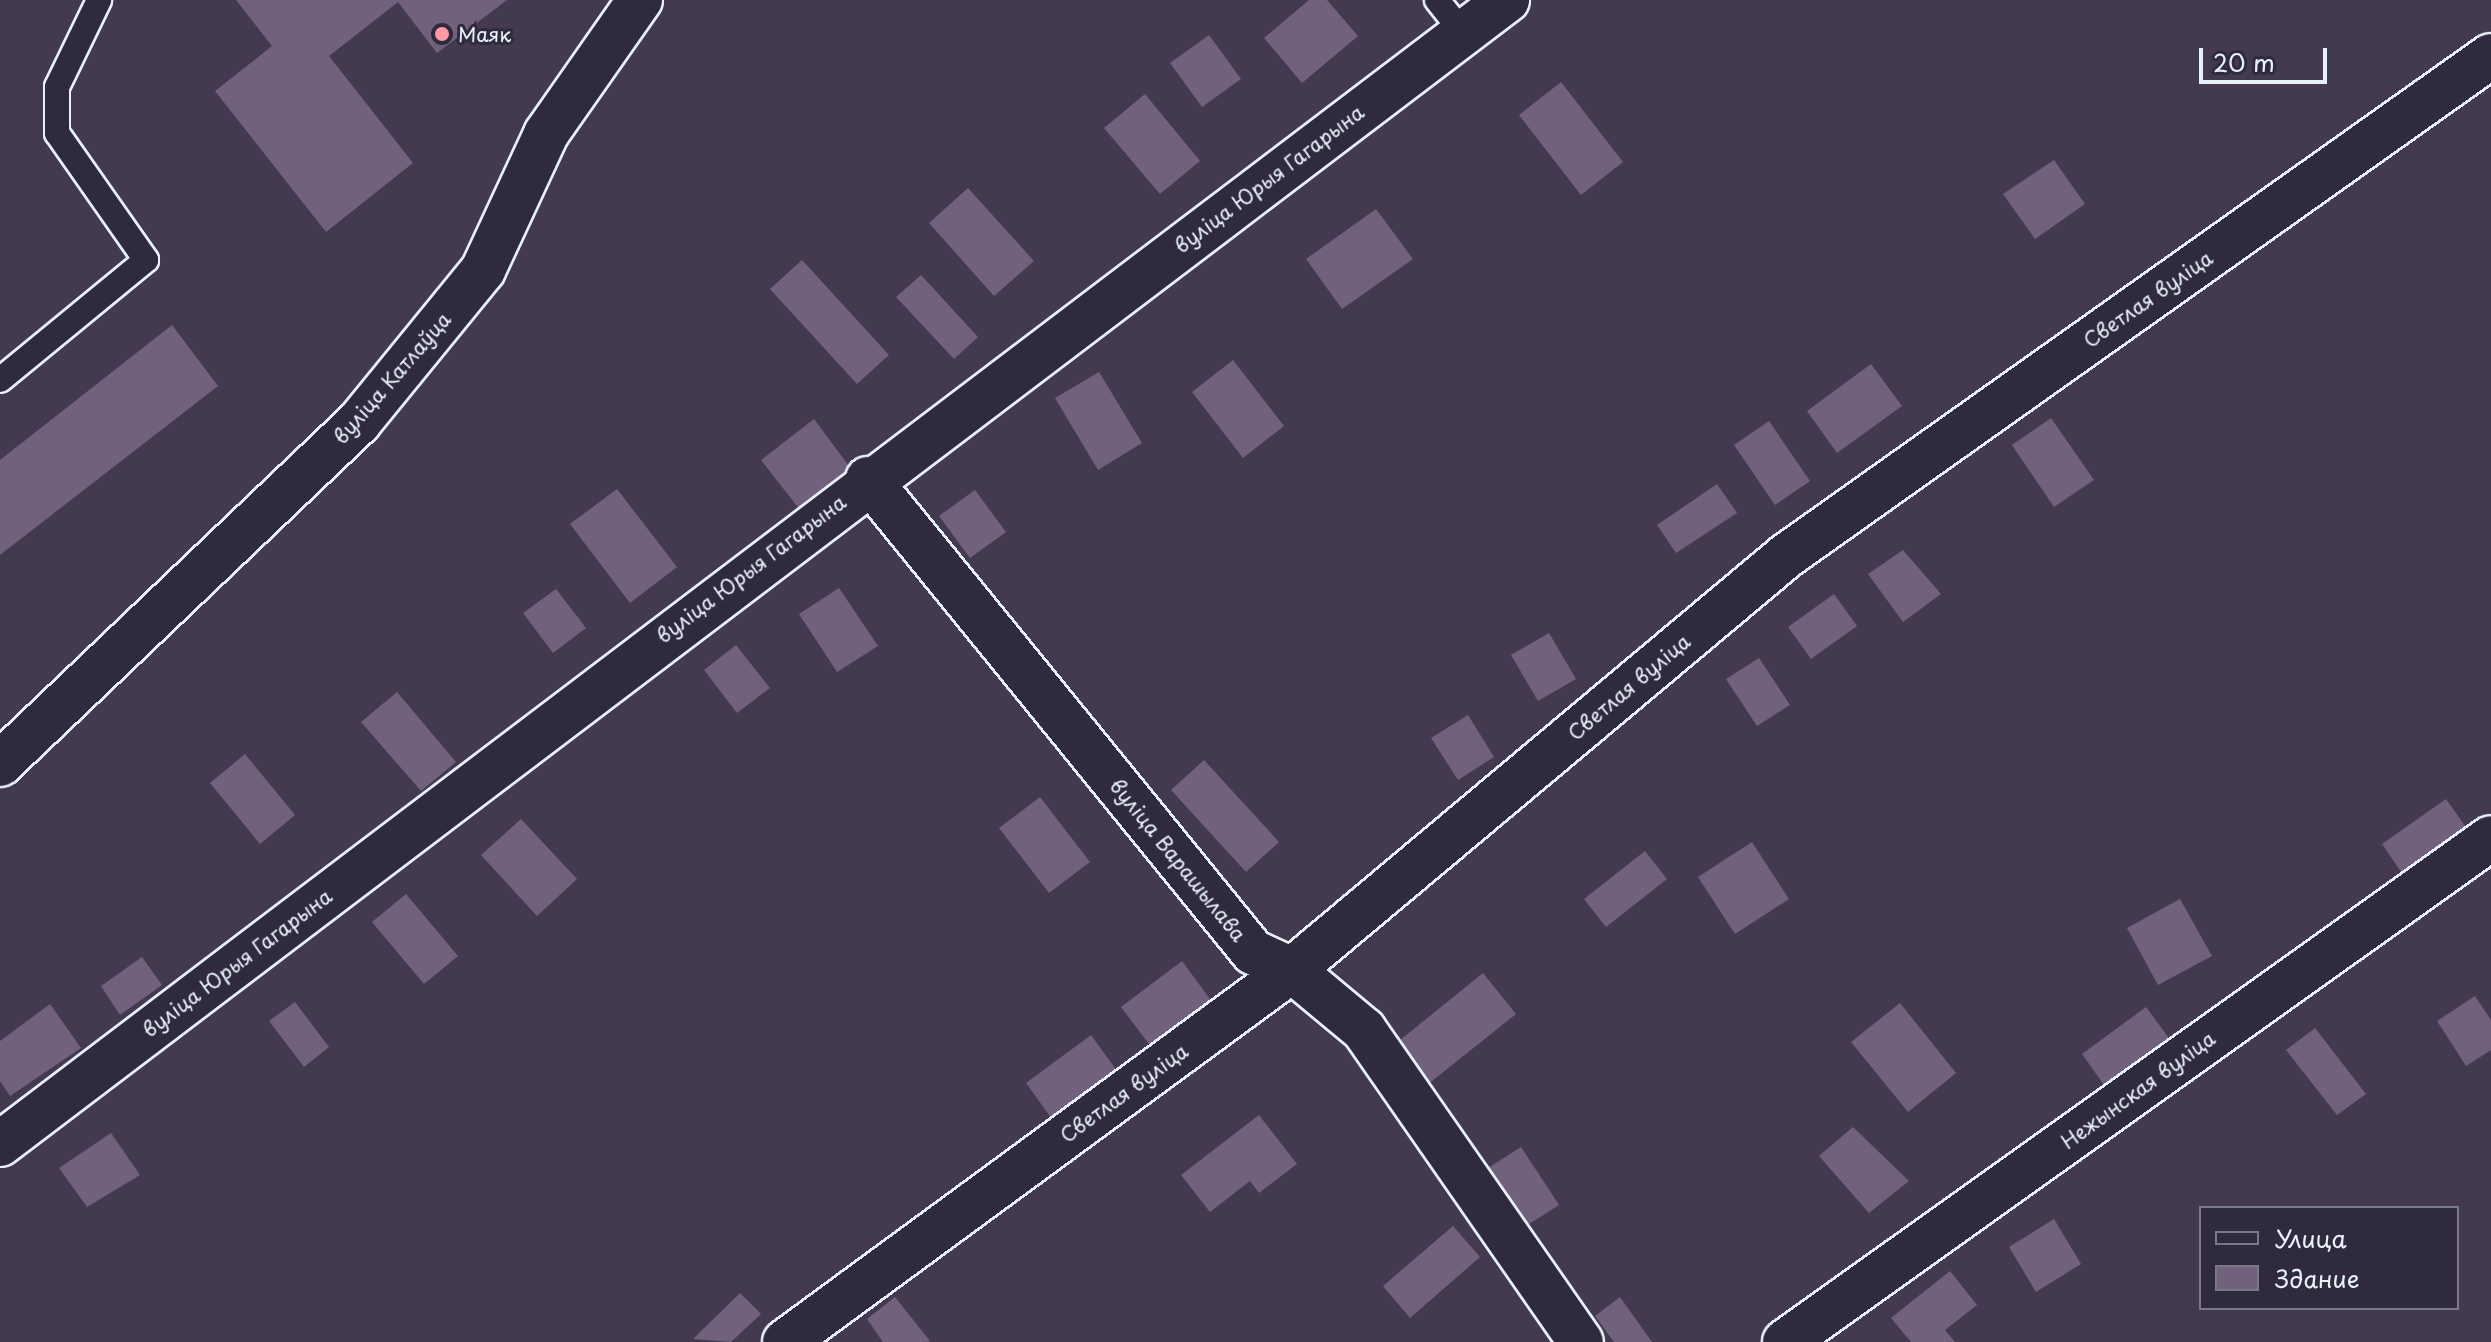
<!DOCTYPE html>
<meta charset="utf-8">
<style>
body{margin:0}
#map{position:relative;width:2491px;height:1342px;overflow:hidden;background:#433a50;font-family:"Playpen Sans",sans-serif}
div>[style]{position:absolute}
.building>*{inset:0;background:#72617c}
.roads{filter:drop-shadow(2px 0 #e8f1f8) drop-shadow(-2px 0 #e8f1f8) drop-shadow(0 2px #e8f1f8) drop-shadow(0 -2px #e8f1f8)}
.lane>*{height:24px;margin:-12px;padding:0 12px;transform-origin:12px;border-radius:12px;background:#2f2a3d}
.street>*{height:44px;margin:-22px;padding:0 22px;transform-origin:22px;border-radius:22px;background:#2f2a3d}
.dots>*{width:22px;height:22px;translate:-50% -50%;box-sizing:border-box;border:4px solid #2f2a3d;border-radius:50%}
span{translate:-50% -50%;white-space:nowrap;text-align:center;line-height:1.15;-webkit-text-stroke:6px #2f2a3d;paint-order:stroke}
.poi-label{font-size:20px;color:#e8f1f8}
.left{translate:0 -50%;text-align:left}
.street-label{font-size:20px;color:#e8f1f8}
.legend{position:absolute;left:2199px;top:1206px;width:260px;height:104px;box-sizing:border-box;background:#2f2a3d;border:2px solid #797a88;margin:0;padding:10px 14px;list-style:none;font-size:24px;color:#e8f1f8}
.legend li{display:flex;align-items:center;gap:16px;height:40px}
.legend b{width:40px;border:2px solid #797a88}
.scale{position:absolute;left:2199px;top:48px;width:128px;height:36px;box-sizing:border-box;border:4px solid #e8f1f8;border-top:0;padding-left:10px;font-size:24px;line-height:28px;white-space:nowrap;color:#e8f1f8;-webkit-text-stroke:6px #2f2a3d;paint-order:stroke}
</style>
<div id="map">
<div class="building">
<i style="clip-path:polygon(236px 0,507px 0,437px 53px,398px 2px,329px 56px,413px 163px,326px 232px,215px 91px,272px 46px)"></i>
<i style="clip-path:polygon(1309px 0,1327px 0,1358px 36px,1302px 83px,1264px 38px)"></i>
<i style="clip-path:polygon(1209px 35px,1241px 79px,1202px 107px,1170px 63px)"></i>
<i style="clip-path:polygon(1561px 82px,1623px 162px,1581px 195px,1519px 115px)"></i>
<i style="clip-path:polygon(1145px 94px,1200px 161px,1160px 194px,1104px 128px)"></i>
<i style="clip-path:polygon(2054px 160px,2085px 204px,2035px 239px,2003px 194px)"></i>
<i style="clip-path:polygon(968px 188px,1034px 261px,994px 296px,929px 223px)"></i>
<i style="clip-path:polygon(1376px 209px,1413px 259px,1342px 309px,1306px 259px)"></i>
<i style="clip-path:polygon(802px 260px,889px 355px,857px 384px,770px 289px)"></i>
<i style="clip-path:polygon(921px 275px,978px 337px,954px 359px,896px 297px)"></i>
<i style="clip-path:polygon(172px 325px,218px 386px,0 555px,0 460px)"></i>
<i style="clip-path:polygon(1233px 360px,1284px 426px,1243px 458px,1192px 392px)"></i>
<i style="clip-path:polygon(1871px 364px,1902px 406px,1837px 453px,1807px 411px)"></i>
<i style="clip-path:polygon(1099px 372px,1142px 443px,1098px 470px,1055px 398px)"></i>
<i style="clip-path:polygon(2051px 418px,2094px 480px,2054px 507px,2012px 445px)"></i>
<i style="clip-path:polygon(814px 419px,852px 470px,800px 510px,761px 460px)"></i>
<i style="clip-path:polygon(1769px 421px,1810px 481px,1775px 505px,1734px 445px)"></i>
<i style="clip-path:polygon(1717px 484px,1737px 513px,1676px 553px,1657px 525px)"></i>
<i style="clip-path:polygon(617px 489px,677px 567px,630px 603px,570px 524px)"></i>
<i style="clip-path:polygon(975px 490px,1006px 532px,970px 558px,939px 516px)"></i>
<i style="clip-path:polygon(1903px 550px,1941px 594px,1903px 622px,1868px 574px)"></i>
<i style="clip-path:polygon(839px 588px,878px 646px,837px 672px,799px 614px)"></i>
<i style="clip-path:polygon(556px 589px,586px 628px,553px 653px,523px 613px)"></i>
<i style="clip-path:polygon(1834px 594px,1857px 626px,1811px 659px,1788px 627px)"></i>
<i style="clip-path:polygon(1549px 633px,1576px 679px,1538px 701px,1511px 655px)"></i>
<i style="clip-path:polygon(736px 645px,770px 688px,737px 713px,704px 670px)"></i>
<i style="clip-path:polygon(1759px 658px,1790px 705px,1757px 726px,1726px 679px)"></i>
<i style="clip-path:polygon(397px 692px,456px 762px,421px 791px,361px 722px)"></i>
<i style="clip-path:polygon(1468px 715px,1494px 757px,1458px 780px,1431px 738px)"></i>
<i style="clip-path:polygon(245px 754px,295px 815px,260px 844px,210px 783px)"></i>
<i style="clip-path:polygon(1204px 760px,1279px 842px,1246px 872px,1171px 790px)"></i>
<i style="clip-path:polygon(1040px 797px,1090px 862px,1049px 893px,999px 828px)"></i>
<i style="clip-path:polygon(2446px 799px,2473px 837px,2408px 882px,2382px 844px)"></i>
<i style="clip-path:polygon(521px 819px,577px 879px,537px 916px,481px 855px)"></i>
<i style="clip-path:polygon(1752px 842px,1789px 899px,1735px 934px,1698px 877px)"></i>
<i style="clip-path:polygon(1645px 851px,1667px 879px,1606px 927px,1584px 899px)"></i>
<i style="clip-path:polygon(406px 894px,458px 956px,424px 984px,372px 922px)"></i>
<i style="clip-path:polygon(2180px 899px,2212px 956px,2158px 985px,2127px 928px)"></i>
<i style="clip-path:polygon(142px 957px,162px 985px,120px 1015px,101px 986px)"></i>
<i style="clip-path:polygon(1182px 961px,1213px 1003px,1152px 1048px,1121px 1007px)"></i>
<i style="clip-path:polygon(1483px 973px,1516px 1014px,1427px 1085px,1394px 1045px)"></i>
<i style="clip-path:polygon(2475px 996px,2491px 1020px,2491px 1050px,2466px 1066px,2437px 1021px)"></i>
<i style="clip-path:polygon(295px 1002px,329px 1047px,304px 1067px,269px 1021px)"></i>
<i style="clip-path:polygon(1900px 1003px,1956px 1073px,1908px 1112px,1851px 1042px)"></i>
<i style="clip-path:polygon(50px 1004px,81px 1048px,10px 1096px,0 1081px,0 1041px)"></i>
<i style="clip-path:polygon(2146px 1007px,2169px 1038px,2104px 1085px,2082px 1054px)"></i>
<i style="clip-path:polygon(2315px 1028px,2366px 1094px,2337px 1115px,2286px 1050px)"></i>
<i style="clip-path:polygon(1091px 1035px,1117px 1071px,1052px 1119px,1026px 1083px)"></i>
<i style="clip-path:polygon(1259px 1115px,1297px 1164px,1259px 1193px,1250px 1181px,1210px 1212px,1181px 1175px)"></i>
<i style="clip-path:polygon(1853px 1127px,1909px 1181px,1869px 1213px,1819px 1156px)"></i>
<i style="clip-path:polygon(111px 1133px,140px 1175px,87px 1207px,59px 1168px)"></i>
<i style="clip-path:polygon(1521px 1147px,1559px 1205px,1526px 1226px,1488px 1168px)"></i>
<i style="clip-path:polygon(2054px 1219px,2081px 1264px,2036px 1292px,2009px 1247px)"></i>
<i style="clip-path:polygon(1453px 1226px,1480px 1257px,1410px 1318px,1383px 1286px)"></i>
<i style="clip-path:polygon(1950px 1271px,1977px 1305px,1945px 1330px,1955px 1342px,1911px 1342px,1891px 1318px)"></i>
<i style="clip-path:polygon(740px 1293px,761px 1314px,731px 1342px,693px 1339px)"></i>
<i style="clip-path:polygon(895px 1297px,930px 1341px,928px 1342px,883px 1342px,867px 1319px)"></i>
<i style="clip-path:polygon(1620px 1297px,1652px 1342px,1614px 1342px,1595px 1316px)"></i>
</div>
<div class="roads">
<div class="lane">
<i style="left:1437px;top:0;width:43px;rotate:51.5deg"></i>
<i style="left:0;top:380px;width:189px;rotate:-39.4deg"></i>
<i style="left:146px;top:260px;width:155px;rotate:-125deg"></i>
<i style="left:57px;top:133px;width:46px;rotate:-90deg"></i>
<i style="left:57px;top:87px;width:97px;rotate:-64.2deg"></i>
</div>
<div class="street">
<i style="left:868px;top:479px;width:610px;rotate:50.86deg"></i>
<i style="left:1253px;top:952px;width:43px;rotate:24.8deg"></i>
<i style="left:1292px;top:970px;width:94px;rotate:39.8deg"></i>
<i style="left:1364px;top:1030px;width:380px;rotate:55.2deg"></i>
<i style="left:0;top:764px;width:496px;rotate:-43.6deg"></i>
<i style="left:359px;top:422px;width:196px;rotate:-50.8deg"></i>
<i style="left:483px;top:270px;width:150px;rotate:-65.1deg"></i>
<i style="left:546px;top:134px;width:164px;rotate:-55deg"></i>
<i style="left:0;top:1144px;width:1892px;rotate:-37.2deg"></i>
<i style="left:785px;top:1342px;width:629px;rotate:-36.27deg"></i>
<i style="left:1292px;top:970px;width:645px;rotate:-39.96deg"></i>
<i style="left:1786px;top:556px;width:864px;rotate:-35.35deg"></i>
<i style="left:1785px;top:1342px;width:867px;rotate:-35.52deg"></i>
</div>
</div>
<div class="dots">
<i style="left:442px;top:34px;background:#ff9aa2"></i>
</div>
<div class="poi-label">
<span class="left" style="left:458px;top:34px">Маяк</span>
</div>
<div class="street-label">
<span style="left:1269px;top:179px;rotate:-37deg">вуліца Юрыя Гагарына</span>
<span style="left:2148px;top:299px;rotate:-35deg">Светлая вуліца</span>
<span style="left:392px;top:378px;rotate:-49deg">вуліца Катлаўца</span>
<span style="left:751px;top:569px;rotate:-37deg">вуліца Юрыя Гагарына</span>
<span style="left:1629px;top:687px;rotate:-40deg">Светлая вуліца</span>
<span style="left:1178px;top:860px;rotate:51deg">вуліца Варашылава</span>
<span style="left:237px;top:963px;rotate:-37deg">вуліца Юрыя Гагарына</span>
<span style="left:2138px;top:1090px;rotate:-36deg">Нежынская вуліца</span>
<span style="left:1124px;top:1093px;rotate:-36deg">Светлая вуліца</span>
</div>
<ul class="legend">
<li><b style="height:10px;background:#2f2a3d"></b>Улица</li>
<li><b style="height:22px;background:#72617c"></b>Здание</li>
</ul>
<div class="scale">20 m</div>
</div>
